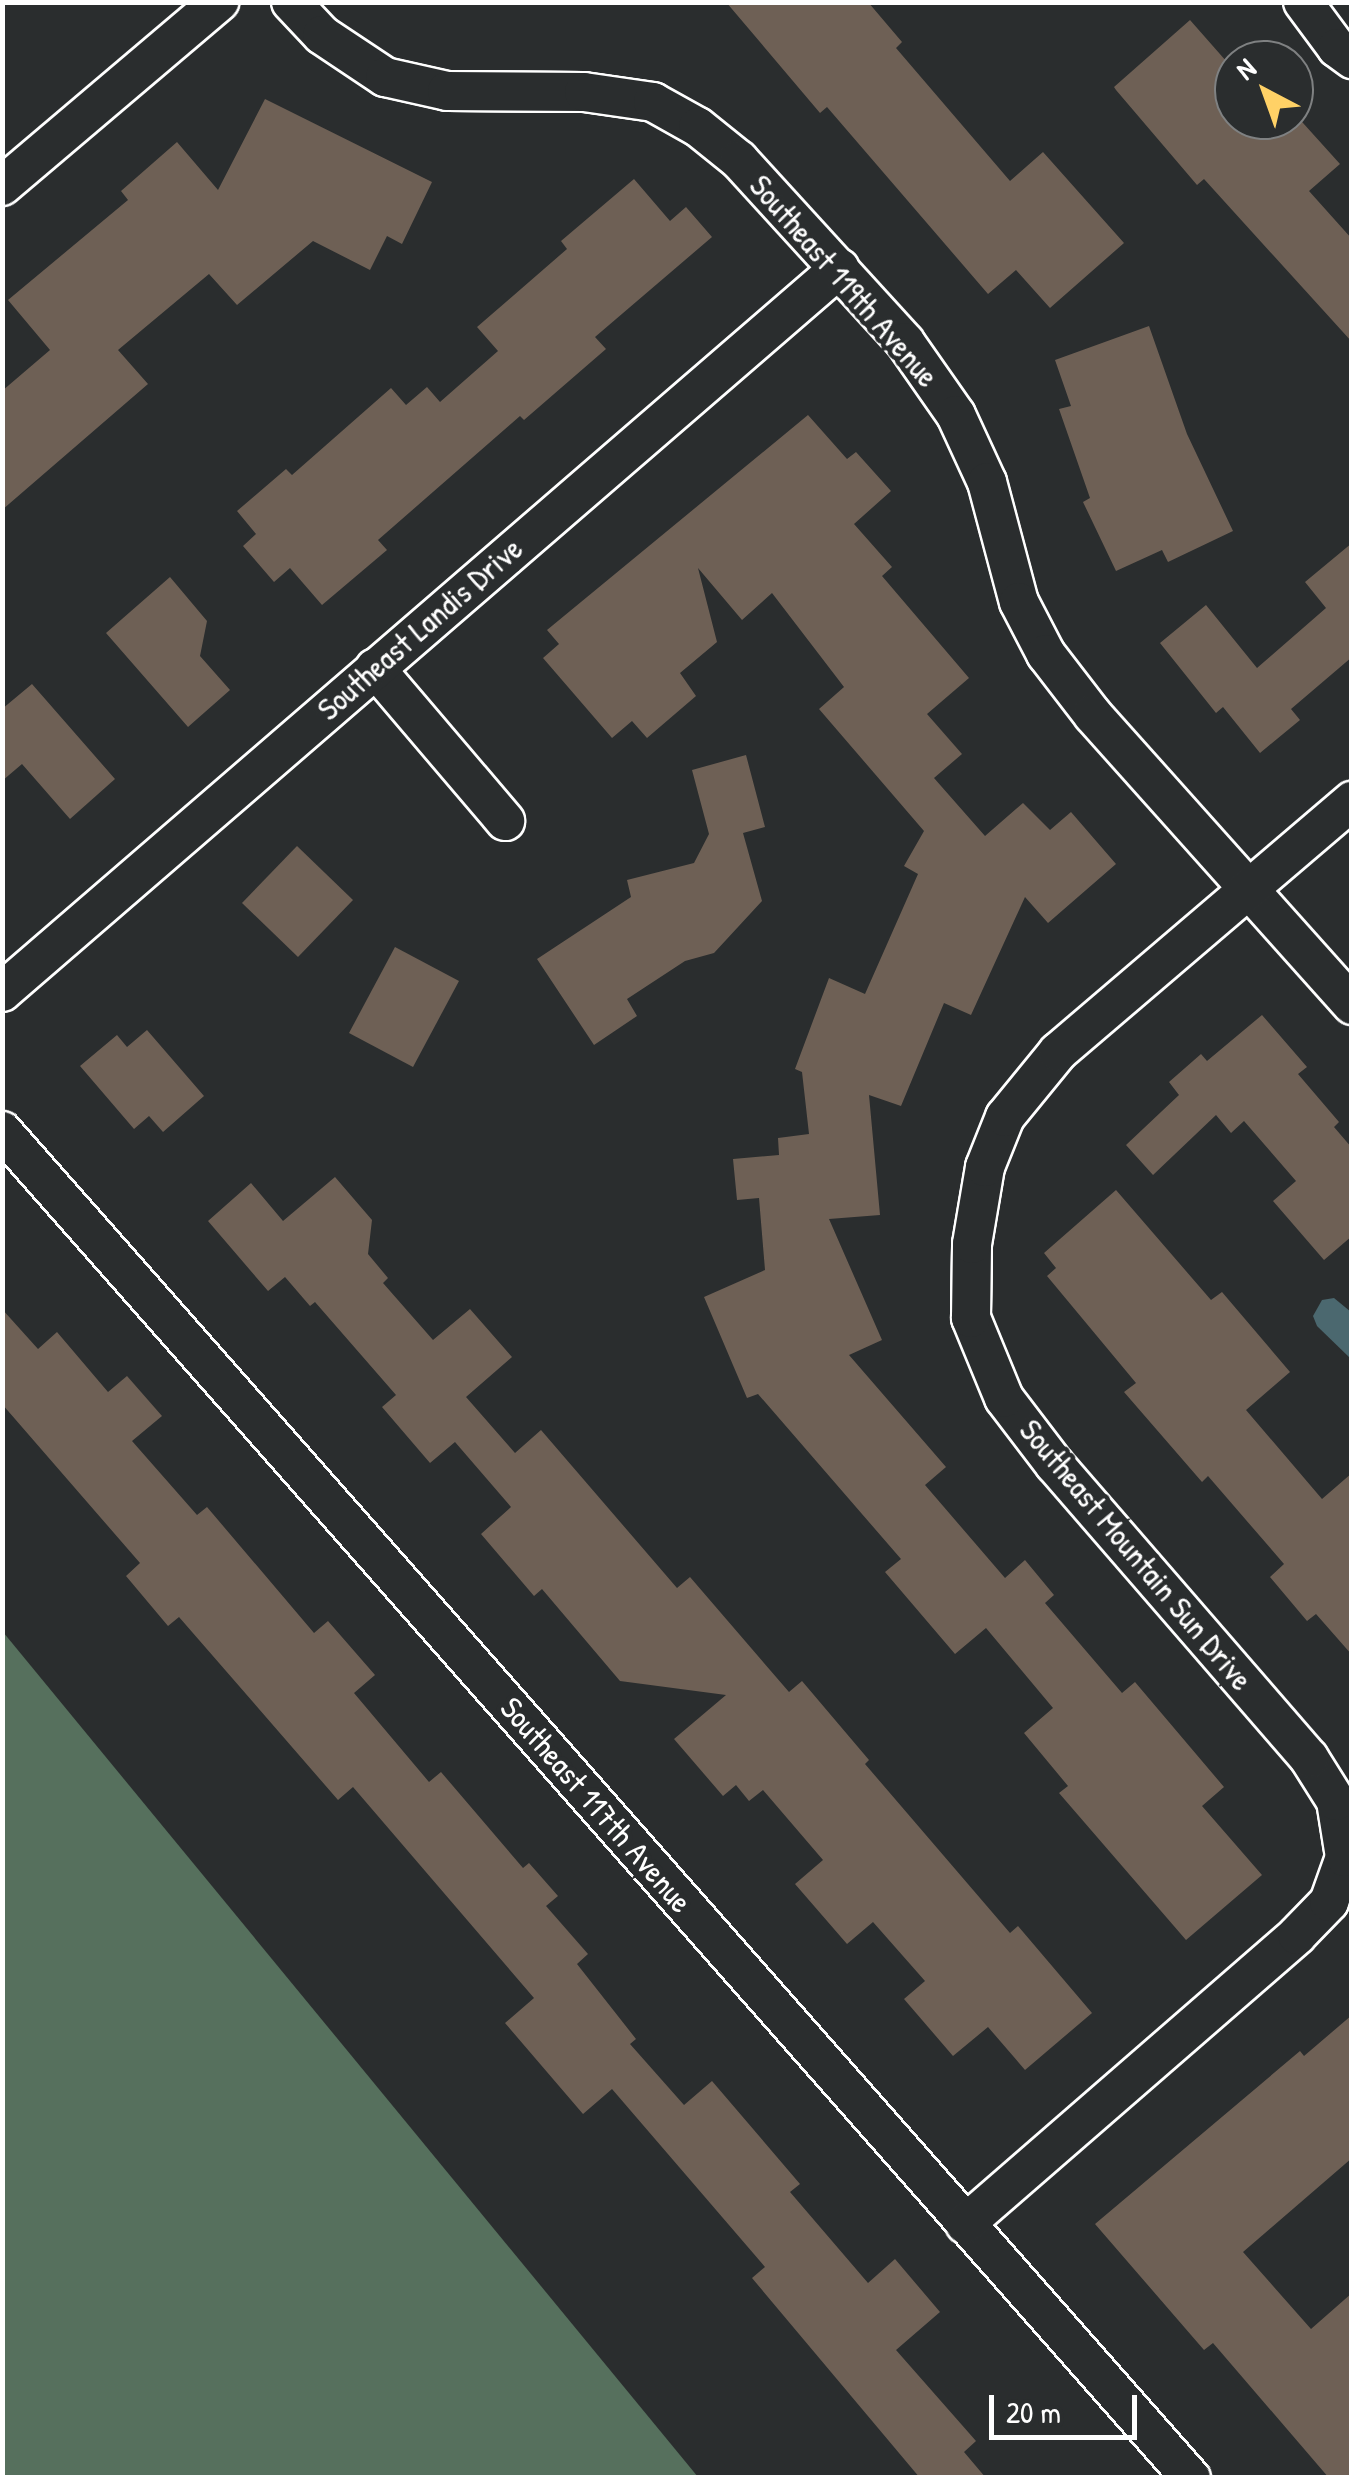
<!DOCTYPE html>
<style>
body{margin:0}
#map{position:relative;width:1354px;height:2480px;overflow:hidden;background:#2a2d2e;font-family:"Patrick Hand",sans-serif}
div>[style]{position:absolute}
.green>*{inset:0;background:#56705d}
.water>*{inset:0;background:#4b686f}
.building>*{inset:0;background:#6e6055}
.roads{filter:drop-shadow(2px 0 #fff) drop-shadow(-2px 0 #fff) drop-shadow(0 2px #fff) drop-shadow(0 -2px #fff)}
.street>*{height:38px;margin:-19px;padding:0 19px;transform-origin:19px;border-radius:19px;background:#2a2d2e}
span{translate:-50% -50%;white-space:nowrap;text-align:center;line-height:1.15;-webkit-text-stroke:9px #2a2d2e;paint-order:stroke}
.street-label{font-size:32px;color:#fff}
.frame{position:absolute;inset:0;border:5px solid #fff;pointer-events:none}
.north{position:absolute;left:1214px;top:40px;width:100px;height:100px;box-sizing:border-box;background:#2a2d2e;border:2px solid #7f8182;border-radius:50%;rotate:319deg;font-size:28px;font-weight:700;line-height:40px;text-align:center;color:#fff}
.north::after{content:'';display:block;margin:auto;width:35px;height:45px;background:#ffd166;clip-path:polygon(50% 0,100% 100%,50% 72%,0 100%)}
.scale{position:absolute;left:989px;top:2395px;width:148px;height:45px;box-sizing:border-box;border:5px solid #fff;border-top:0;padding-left:12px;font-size:30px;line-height:35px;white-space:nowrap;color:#fff;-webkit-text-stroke:8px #2a2d2e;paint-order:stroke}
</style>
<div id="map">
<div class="green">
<i style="clip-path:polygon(2px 1632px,3px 1632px,698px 2477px,3px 2477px)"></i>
</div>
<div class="water">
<i style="clip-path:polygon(1334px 1298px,1351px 1312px,1351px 1359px,1317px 1326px,1313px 1316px,1322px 1300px)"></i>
</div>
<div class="building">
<i style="clip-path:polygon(726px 2px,868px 2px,902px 42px,896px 48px,1010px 181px,1043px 152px,1124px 243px,1050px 308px,1016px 270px,988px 294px,827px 107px,820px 113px)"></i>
<i style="clip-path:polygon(1190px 20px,1234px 70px,1234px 120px,1294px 120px,1294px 113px,1340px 164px,1309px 191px,1352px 239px,1352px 342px,1204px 179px,1197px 185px,1116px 90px,1114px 87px)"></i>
<i style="clip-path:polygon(265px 99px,432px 182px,402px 244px,387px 236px,370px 270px,313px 241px,237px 305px,209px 274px,118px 350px,148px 384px,2px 510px,2px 391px,50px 350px,8px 300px,128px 200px,121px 191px,177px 142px,218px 190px)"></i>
<i style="clip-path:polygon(634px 179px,670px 221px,686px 207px,712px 237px,595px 337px,606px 349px,524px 420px,520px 416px,378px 540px,387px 550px,322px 605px,290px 568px,274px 582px,243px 546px,256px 534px,237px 511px,286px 469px,292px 475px,391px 388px,406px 405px,427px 387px,440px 402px,498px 351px,477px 327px,567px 249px,561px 241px)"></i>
<i style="clip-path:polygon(1149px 326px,1187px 434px,1233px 531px,1168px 562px,1162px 550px,1116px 571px,1083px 502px,1090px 498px,1059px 409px,1071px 406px,1055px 360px)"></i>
<i style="clip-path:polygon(808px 415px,847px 459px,856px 452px,891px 491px,854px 524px,892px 567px,882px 576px,969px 678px,927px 714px,962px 754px,934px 778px,985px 836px,1023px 803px,1050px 830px,1071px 812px,1116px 864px,1048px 923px,1025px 897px,971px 1015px,944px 1003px,901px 1106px,869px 1095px,880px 1215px,829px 1219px,882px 1340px,849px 1355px,946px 1467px,925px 1485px,1005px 1578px,1025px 1560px,1054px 1595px,1045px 1603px,1122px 1693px,1135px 1682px,1224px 1787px,1202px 1806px,1262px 1875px,1186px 1940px,1059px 1793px,1068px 1786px,1024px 1733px,1053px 1708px,986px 1628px,955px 1654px,885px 1572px,901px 1559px,758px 1394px,747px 1398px,704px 1297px,765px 1270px,759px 1198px,737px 1200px,733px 1159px,779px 1155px,778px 1138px,809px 1134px,802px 1072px,795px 1069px,829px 978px,865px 994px,918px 874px,904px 866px,924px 831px,819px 709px,844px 687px,772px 593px,742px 620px,698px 568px,717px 642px,680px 673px,696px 696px,647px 738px,632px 721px,612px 738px,543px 658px,559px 644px,547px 630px)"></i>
<i style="clip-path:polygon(1352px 543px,1352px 657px,1291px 709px,1300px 720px,1260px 753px,1223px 707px,1216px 713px,1160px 643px,1206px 605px,1257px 668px,1326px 608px,1305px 582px)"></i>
<i style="clip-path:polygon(170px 577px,207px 621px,200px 656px,230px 690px,188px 727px,106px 633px)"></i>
<i style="clip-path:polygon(32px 684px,115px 779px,70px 819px,22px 764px,2px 781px,2px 709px)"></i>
<i style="clip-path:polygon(746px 755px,765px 827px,743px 833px,762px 901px,714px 953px,685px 961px,627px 999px,637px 1016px,594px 1045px,537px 959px,631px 897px,627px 880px,694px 863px,709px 834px,692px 770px)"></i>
<i style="clip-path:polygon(297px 846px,353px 900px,298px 957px,242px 903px)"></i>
<i style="clip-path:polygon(395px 947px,459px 981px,413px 1067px,349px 1033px)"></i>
<i style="clip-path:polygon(1262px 1015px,1307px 1067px,1298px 1074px,1339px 1122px,1334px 1127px,1352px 1148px,1352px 1236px,1324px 1260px,1273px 1201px,1296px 1181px,1244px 1121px,1231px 1133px,1216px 1115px,1153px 1175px,1126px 1145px,1179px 1095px,1169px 1082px,1201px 1054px,1207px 1061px)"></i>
<i style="clip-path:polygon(147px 1030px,204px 1096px,163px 1132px,149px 1116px,134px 1129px,80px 1066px,117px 1035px,127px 1047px)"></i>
<i style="clip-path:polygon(335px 1177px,372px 1220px,368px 1254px,388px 1278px,383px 1283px,433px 1340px,470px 1309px,512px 1357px,466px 1397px,515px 1453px,541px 1430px,677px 1588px,690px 1577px,789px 1692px,802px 1681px,869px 1760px,865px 1764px,1010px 1933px,1018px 1926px,1092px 2013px,1025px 2070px,988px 2027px,953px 2056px,904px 1999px,925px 1981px,873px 1922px,847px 1944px,795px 1884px,823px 1860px,763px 1790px,749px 1801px,736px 1785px,723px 1796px,674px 1739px,726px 1695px,620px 1681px,542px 1589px,534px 1596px,481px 1534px,511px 1507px,455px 1442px,430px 1463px,382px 1407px,396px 1395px,315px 1302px,310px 1306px,285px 1277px,268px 1291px,208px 1221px,251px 1183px,283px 1221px)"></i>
<i style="clip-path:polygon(1116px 1190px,1211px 1300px,1222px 1292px,1290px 1372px,1246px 1410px,1322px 1499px,1352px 1473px,1352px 1655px,1316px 1614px,1307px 1621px,1270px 1577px,1284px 1564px,1208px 1476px,1202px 1482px,1124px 1392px,1136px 1383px,1047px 1276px,1056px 1268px,1044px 1253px)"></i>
<i style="clip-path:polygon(2px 1309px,38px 1349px,57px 1332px,108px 1392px,127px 1376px,162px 1416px,132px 1441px,197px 1515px,207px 1507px,314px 1633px,328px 1621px,375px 1675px,354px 1693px,429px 1782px,441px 1772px,523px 1868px,529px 1863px,558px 1896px,546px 1906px,588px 1954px,577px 1964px,636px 2039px,630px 2044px,684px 2105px,712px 2081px,800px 2184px,790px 2192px,868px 2283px,895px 2259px,940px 2312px,896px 2350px,976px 2441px,964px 2452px,986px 2478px,920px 2478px,752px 2278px,765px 2267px,612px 2089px,583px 2114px,505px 2023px,534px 1998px,353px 1787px,338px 1800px,179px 1617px,168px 1626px,126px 1576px,140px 1563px,2px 1404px)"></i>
<i style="clip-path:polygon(1352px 2015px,1352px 2158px,1243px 2252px,1311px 2329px,1352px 2293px,1352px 2478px,1329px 2478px,1213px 2343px,1204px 2350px,1095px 2224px,1300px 2051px,1304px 2056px)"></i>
</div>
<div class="roads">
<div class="street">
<i style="left:291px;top:2px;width:45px;rotate:46.8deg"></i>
<i style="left:322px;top:35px;width:76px;rotate:33.7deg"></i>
<i style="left:385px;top:77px;width:64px;rotate:12.7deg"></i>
<i style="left:447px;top:91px;width:137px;rotate:0.4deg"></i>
<i style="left:584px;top:92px;width:70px;rotate:8.2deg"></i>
<i style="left:653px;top:102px;width:51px;rotate:29.1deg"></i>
<i style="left:698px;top:127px;width:53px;rotate:38.8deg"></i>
<i style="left:739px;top:160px;width:246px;rotate:47.6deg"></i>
<i style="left:905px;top:342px;width:89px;rotate:55.1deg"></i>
<i style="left:956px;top:415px;width:74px;rotate:65.2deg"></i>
<i style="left:987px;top:482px;width:124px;rotate:75.1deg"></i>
<i style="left:1019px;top:602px;width:59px;rotate:62.6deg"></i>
<i style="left:1046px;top:654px;width:77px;rotate:52.4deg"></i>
<i style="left:1093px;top:715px;width:389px;rotate:48.2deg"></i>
<i style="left:1303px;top:2px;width:57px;rotate:53.5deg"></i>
<i style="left:1337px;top:48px;width:19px;rotate:36deg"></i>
<i style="left:2px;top:186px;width:285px;rotate:-40.3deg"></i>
<i style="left:375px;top:668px;width:201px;rotate:49.6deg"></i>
<i style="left:2px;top:992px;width:1107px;rotate:-40.83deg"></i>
<i style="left:2px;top:1131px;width:1797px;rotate:48.57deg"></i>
<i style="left:965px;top:2224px;width:440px;rotate:-41deg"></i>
<i style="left:1297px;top:1935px;width:46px;rotate:-45.9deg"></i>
<i style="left:1329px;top:1902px;width:48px;rotate:-70.4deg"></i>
<i style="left:1345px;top:1857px;width:57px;rotate:-99.1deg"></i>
<i style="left:1336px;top:1801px;width:51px;rotate:-122.1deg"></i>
<i style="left:1309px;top:1758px;width:388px;rotate:-130.9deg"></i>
<i style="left:1055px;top:1465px;width:84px;rotate:-127.3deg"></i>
<i style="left:1004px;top:1398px;width:87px;rotate:-112.4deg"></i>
<i style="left:971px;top:1318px;width:74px;rotate:-89.2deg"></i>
<i style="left:972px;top:1244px;width:78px;rotate:-80.4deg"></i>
<i style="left:985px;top:1167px;width:54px;rotate:-68.2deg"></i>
<i style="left:1005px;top:1117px;width:84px;rotate:-50.8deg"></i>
<i style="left:1058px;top:1052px;width:387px;rotate:-40.5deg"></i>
</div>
</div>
<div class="street-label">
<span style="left:844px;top:281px;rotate:49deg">Southeast 119th Avenue</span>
<span style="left:420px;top:629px;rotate:-41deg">Southeast Landis Drive</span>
<span style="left:1136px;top:1555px;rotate:50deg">Southeast Mountain Sun Drive</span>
<span style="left:596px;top:1805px;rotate:49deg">Southeast 117th Avenue</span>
</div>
<div class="frame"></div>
<div class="north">N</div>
<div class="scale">20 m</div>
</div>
